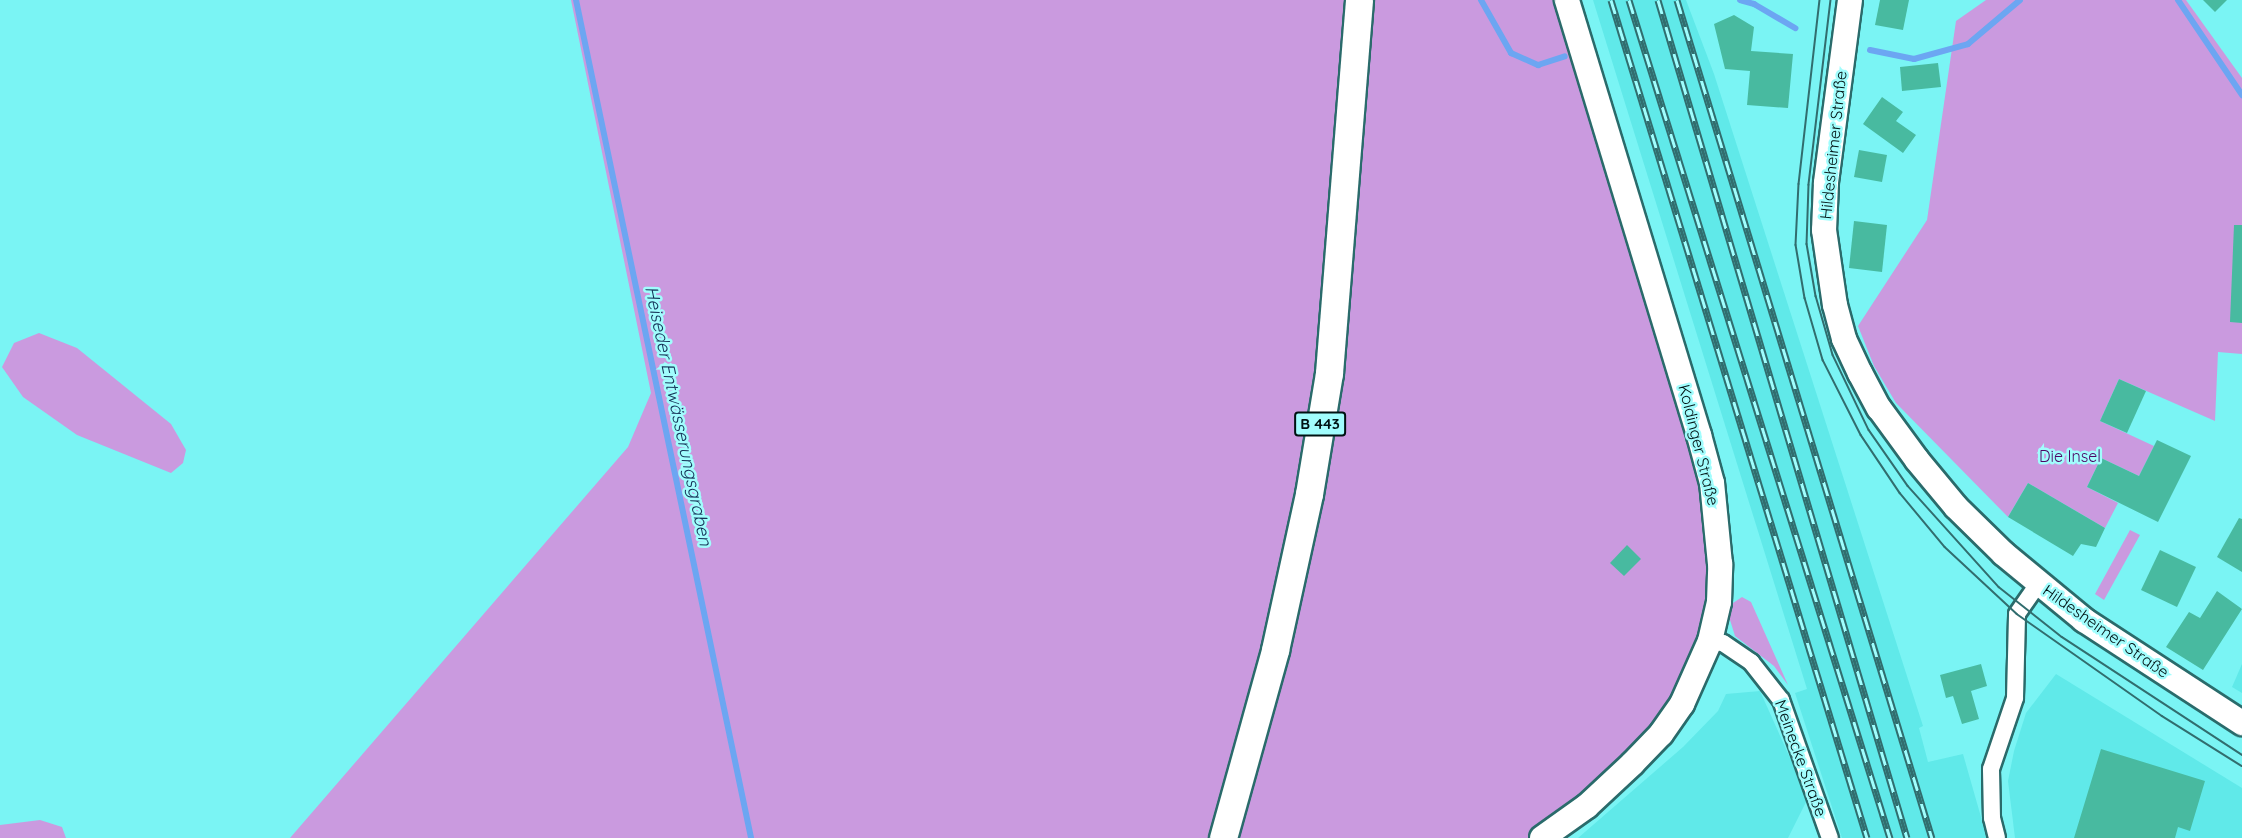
<!DOCTYPE html>
<meta charset="utf-8">
<style>
body{margin:0}
#map{position:relative;width:2242px;height:838px;overflow:hidden;background:#7af4f4;font-family:Quicksand,sans-serif}
div>[style]{position:absolute}
.built>*{inset:0;background:#60e9e9}
.green>*{inset:0;background:#ca9adf}
.stream>*{height:6px;margin:-3px;padding:0 3px;transform-origin:3px;border-radius:3px;background:#6ca6f2}
.building>*{inset:0;background:#48baa0}
.roads{filter:drop-shadow(2px 0 #2a6b6b) drop-shadow(-2px 0 #2a6b6b) drop-shadow(0 2px #2a6b6b) drop-shadow(0 -2px #2a6b6b)}
.street>*{height:16px;margin:-8px;padding:0 8px;transform-origin:8px;border-radius:8px;background:#fff}
.secondary>*{height:24px;margin:-12px;padding:0 12px;transform-origin:12px;border-radius:12px;background:#fff}
.primary>*{height:27px;margin:-13.5px;padding:0 13.5px;transform-origin:13.5px;border-radius:13.5px;background:#fff}
.tram>*{height:1.5px;margin:-0.75px;padding:0 0.75px;transform-origin:0.75px;border-radius:0.75px;background:#316d6e}
.rail>*{height:7px;margin-top:-3.5px;transform-origin:0;background:repeating-linear-gradient(90deg,#a1fdfd 0 14px,#316d6e 0 28px);box-sizing:border-box;border-block:2px solid #316d6e}
span{translate:-50% -50%;white-space:nowrap;text-align:center;line-height:1.15;-webkit-text-stroke:5px #a1fdfd;paint-order:stroke}
.shield-label span{padding:2px 4px;background:#a1fdfd;border:2px solid;border-radius:4px;-webkit-text-stroke-width:0}
.shield-label{font-size:15px;color:#001213;font-weight:700}
.street-label{font-size:16px;color:#001213}
.park-label{font-size:16px;color:#4e0564}
.water-label{font-size:18px;color:#143156;font-style:italic}
</style>
<div id="map">
<div class="built">
<i style="clip-path:polygon(1593px 0,1686px 0,1714px 74px,1923px 726px,1919px 728px,1928px 762px,1963px 754px,1987px 838px,1842px 838px,1795px 693px,1807px 689px)"></i>
<i style="clip-path:polygon(2242px 664px,2242px 693px,2232px 687px)"></i>
<i style="clip-path:polygon(2056px 674px,2242px 788px,2242px 838px,2015px 838px,2008px 781px,2014px 751px,2026px 713px)"></i>
<i style="clip-path:polygon(1760px 691px,1808px 798px,1788px 838px,1578px 838px,1683px 747px,1718px 711px,1726px 694px)"></i>
</div>
<div class="green">
<i style="clip-path:polygon(571px 0,1554px 0,1710px 511px,1710px 606px,1688px 666px,1654px 723px,1584px 797px,1528px 838px,290px 838px,628px 447px,651px 393px)"></i>
<i style="clip-path:polygon(1986px 0,2186px 0,2242px 78px,2242px 354px,2218px 352px,2215px 421px,2119px 379px,2100px 421px,2154px 446px,2139px 476px,2101px 458px,2087px 487px,2118px 503px,2105px 528px,2028px 483px,2008px 517px,1896px 403px,1874px 366px,1858px 326px,1927px 220px,1956px 21px)"></i>
<i style="clip-path:polygon(39px 333px,77px 348px,171px 424px,186px 450px,183px 463px,171px 473px,77px 435px,23px 397px,2px 367px,14px 343px)"></i>
<i style="clip-path:polygon(2130px 530px,2140px 535px,2104px 600px,2095px 594px)"></i>
<i style="clip-path:polygon(1742px 597px,1751px 602px,1788px 685px,1774px 666px,1735px 636px,1730px 620px,1730px 605px)"></i>
<i style="clip-path:polygon(40px 820px,62px 827px,66px 838px,0 838px,0 825px)"></i>
</div>
<div class="stream">
<i style="left:576px;top:0;width:856px;rotate:78.2deg"></i>
<i style="left:1481px;top:0;width:61px;rotate:60.5deg"></i>
<i style="left:1511px;top:53px;width:30px;rotate:24deg"></i>
<i style="left:1538px;top:65px;width:28px;rotate:-18deg"></i>
<i style="left:1740px;top:0;width:15px;rotate:16deg"></i>
<i style="left:1754px;top:4px;width:48px;rotate:30.3deg"></i>
<i style="left:2178px;top:0;width:115px;rotate:56deg"></i>
<i style="left:1870px;top:50px;width:45px;rotate:11.6deg"></i>
<i style="left:1914px;top:59px;width:56px;rotate:-15.5deg"></i>
<i style="left:1968px;top:44px;width:68px;rotate:-40.2deg"></i>
</div>
<div class="building">
<i style="clip-path:polygon(1880px 0,1909px 0,1903px 30px,1875px 25px)"></i>
<i style="clip-path:polygon(2203px 0,2227px 0,2215px 12px)"></i>
<i style="clip-path:polygon(1734px 15px,1754px 27px,1751px 51px,1793px 54px,1788px 108px,1747px 105px,1750px 71px,1725px 69px,1714px 24px)"></i>
<i style="clip-path:polygon(1938px 63px,1941px 87px,1902px 91px,1900px 67px)"></i>
<i style="clip-path:polygon(1882px 97px,1903px 112px,1896px 121px,1916px 135px,1903px 153px,1863px 124px)"></i>
<i style="clip-path:polygon(1859px 150px,1887px 155px,1882px 182px,1854px 177px)"></i>
<i style="clip-path:polygon(1854px 221px,1887px 225px,1882px 272px,1849px 268px)"></i>
<i style="clip-path:polygon(2234px 225px,2242px 225px,2242px 323px,2230px 322px)"></i>
<i style="clip-path:polygon(2119px 379px,2146px 391px,2127px 433px,2100px 421px)"></i>
<i style="clip-path:polygon(2157px 440px,2191px 456px,2158px 522px,2087px 487px,2101px 458px,2139px 476px)"></i>
<i style="clip-path:polygon(2028px 483px,2105px 528px,2096px 547px,2081px 544px,2073px 556px,2008px 517px)"></i>
<i style="clip-path:polygon(2239px 518px,2242px 519px,2242px 572px,2217px 557px)"></i>
<i style="clip-path:polygon(1627px 545px,1641px 559px,1624px 576px,1610px 563px)"></i>
<i style="clip-path:polygon(2160px 550px,2196px 567px,2177px 607px,2141px 590px)"></i>
<i style="clip-path:polygon(2217px 591px,2242px 609px,2203px 670px,2166px 647px,2189px 612px,2200px 618px)"></i>
<i style="clip-path:polygon(1981px 664px,1987px 686px,1971px 691px,1979px 719px,1962px 724px,1953px 696px,1946px 698px,1940px 675px)"></i>
<i style="clip-path:polygon(2101px 749px,2205px 781px,2190px 831px,2178px 827px,2175px 838px,2074px 838px)"></i>
</div>
<div class="roads">
<div class="street">
<i style="left:1710px;top:641px;width:13px;rotate:9deg"></i>
<i style="left:1723px;top:643px;width:34px;rotate:34deg"></i>
<i style="left:1751px;top:662px;width:48px;rotate:51.7deg"></i>
<i style="left:1781px;top:700px;width:146px;rotate:70.5deg"></i>
<i style="left:1997px;top:838px;width:21px;rotate:-104deg"></i>
<i style="left:1992px;top:818px;width:49px;rotate:-91.2deg"></i>
<i style="left:1991px;top:769px;width:75px;rotate:-71.3deg"></i>
<i style="left:2015px;top:698px;width:84px;rotate:-88.6deg"></i>
<i style="left:2017px;top:614px;width:37px;rotate:-55deg"></i>
</div>
<div class="secondary">
<i style="left:1850px;top:0;width:185px;rotate:97.5deg"></i>
<i style="left:1826px;top:183px;width:47px;rotate:92.4deg"></i>
<i style="left:1824px;top:230px;width:76px;rotate:81.7deg"></i>
<i style="left:1835px;top:305px;width:35px;rotate:75deg"></i>
<i style="left:1844px;top:339px;width:38px;rotate:65deg"></i>
<i style="left:1860px;top:373px;width:40px;rotate:62deg"></i>
<i style="left:1879px;top:408px;width:64px;rotate:53.8deg"></i>
<i style="left:1917px;top:460px;width:61px;rotate:50.3deg"></i>
<i style="left:1956px;top:507px;width:67px;rotate:44.4deg"></i>
<i style="left:2004px;top:554px;width:104px;rotate:39.5deg"></i>
<i style="left:2084px;top:620px;width:189px;rotate:33.1deg"></i>
<i style="left:1542px;top:838px;width:55px;rotate:-35.4deg"></i>
<i style="left:1587px;top:806px;width:62px;rotate:-43deg"></i>
<i style="left:1632px;top:764px;width:42px;rotate:-46deg"></i>
<i style="left:1661px;top:734px;width:37px;rotate:-55deg"></i>
<i style="left:1682px;top:704px;width:69px;rotate:-66deg"></i>
<i style="left:1710px;top:641px;width:40px;rotate:-77deg"></i>
<i style="left:1719px;top:602px;width:38px;rotate:-88deg"></i>
<i style="left:1720px;top:564px;width:81px;rotate:-95.6deg"></i>
<i style="left:1712px;top:483px;width:50px;rotate:-105.2deg"></i>
<i style="left:1699px;top:435px;width:455px;rotate:-106.9deg"></i>
</div>
<div class="primary">
<i style="left:1223px;top:838px;width:195px;rotate:-74.5deg"></i>
<i style="left:1275px;top:650px;width:160px;rotate:-77.7deg"></i>
<i style="left:1309px;top:494px;width:123px;rotate:-80.6deg"></i>
<i style="left:1329px;top:373px;width:374px;rotate:-85.4deg"></i>
</div>
</div>
<div class="tram">
<i style="left:1820px;top:0;width:185px;rotate:96.5deg"></i>
<i style="left:1799px;top:184px;width:61px;rotate:92.8deg"></i>
<i style="left:1796px;top:245px;width:54px;rotate:80.4deg"></i>
<i style="left:1805px;top:298px;width:65px;rotate:73.8deg"></i>
<i style="left:1823px;top:360px;width:84px;rotate:63.1deg"></i>
<i style="left:1861px;top:435px;width:70px;rotate:56.1deg"></i>
<i style="left:1900px;top:493px;width:70px;rotate:50.2deg"></i>
<i style="left:1945px;top:547px;width:98px;rotate:42.9deg"></i>
<i style="left:2017px;top:614px;width:177px;rotate:35.1deg"></i>
<i style="left:2162px;top:716px;width:94px;rotate:32deg"></i>
<i style="left:1831px;top:0;width:186px;rotate:96.8deg"></i>
<i style="left:1809px;top:185px;width:59px;rotate:91.9deg"></i>
<i style="left:1807px;top:244px;width:53px;rotate:80.2deg"></i>
<i style="left:1816px;top:296px;width:61px;rotate:73.9deg"></i>
<i style="left:1833px;top:355px;width:83px;rotate:64.4deg"></i>
<i style="left:1869px;top:430px;width:68px;rotate:55.1deg"></i>
<i style="left:1908px;top:486px;width:136px;rotate:48deg"></i>
<i style="left:1999px;top:587px;width:80px;rotate:38.4deg"></i>
<i style="left:2062px;top:637px;width:215px;rotate:33.2deg"></i>
</div>
<div class="rail">
<i style="left:1611px;top:0;width:876px;rotate:73.01deg"></i>
<i style="left:1629px;top:0;width:878px;rotate:72.7deg"></i>
<i style="left:1658px;top:0;width:874px;rotate:73.45deg"></i>
<i style="left:1677px;top:0;width:876px;rotate:73.08deg"></i>
</div>
<div class="shield-label">
<span style="left:1320px;top:424px">B 443</span>
</div>
<div class="street-label">
<span style="left:1833px;top:145px;rotate:-84deg">Hildesheimer Straße</span>
<span style="left:1699px;top:445px;rotate:76deg">Koldinger Straße</span>
<span style="left:2106px;top:631px;rotate:35deg">Hildesheimer Straße</span>
<span style="left:1801px;top:758px;rotate:70deg">Meinecke Straße</span>
</div>
<div class="park-label">
<span style="left:2070px;top:456px">Die Insel</span>
</div>
<div class="water-label">
<span style="left:678px;top:416px;rotate:78deg">Heiseder Entwässerungsgraben</span>
</div>
</div>
